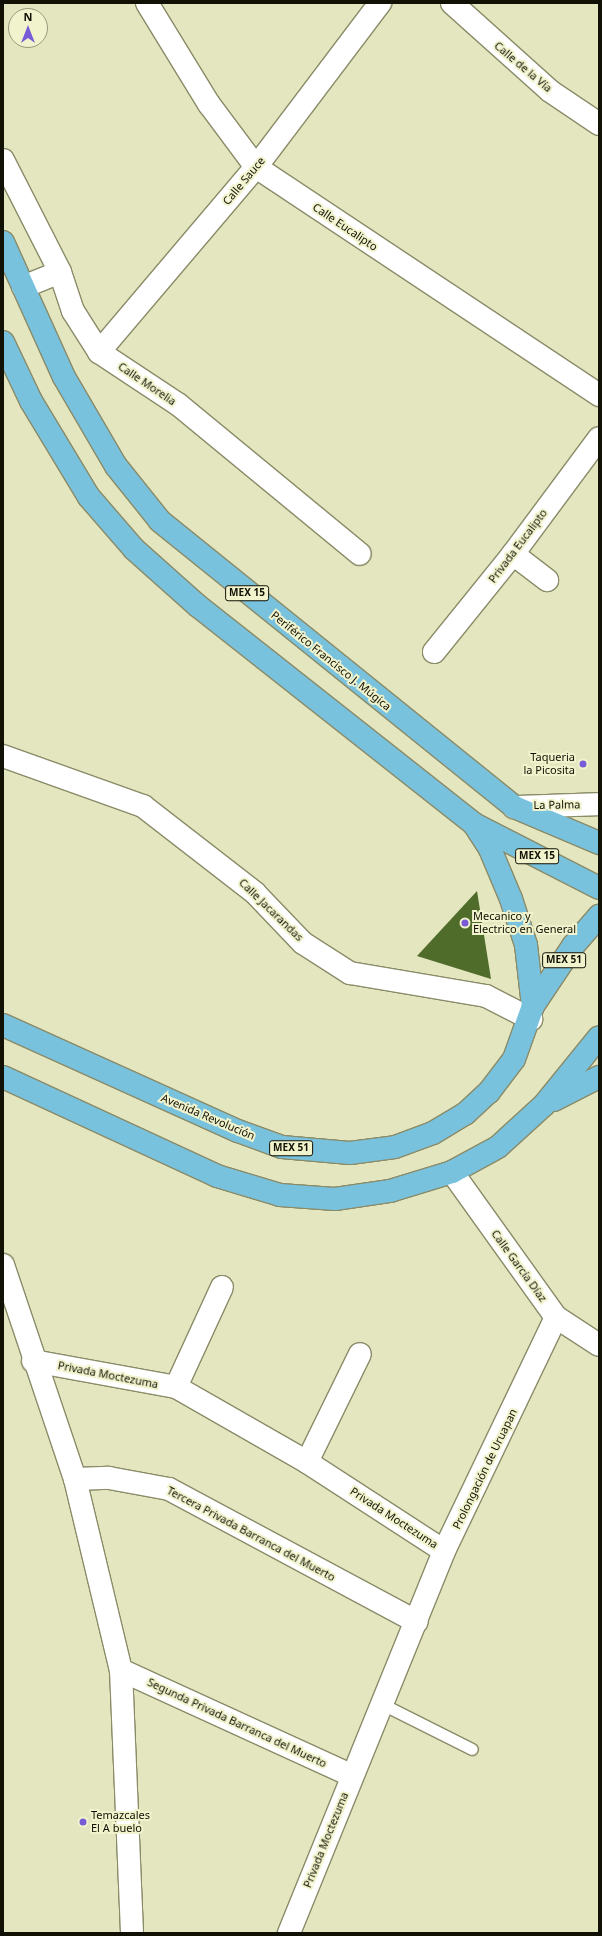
<!DOCTYPE html>
<meta charset="utf-8">
<style>
body{margin:0}
#map{position:relative;width:602px;height:1936px;overflow:hidden;background:#e4e6bf;font-family:"Noto Sans",sans-serif}
div>[style]{position:absolute}
.building>*{inset:0;background:#4f6c2b}
.roads{filter:drop-shadow(1px 0 #8a8b68) drop-shadow(-1px 0 #8a8b68) drop-shadow(0 1px #8a8b68) drop-shadow(0 -1px #8a8b68)}
.service>*{height:11px;margin:-5.5px;padding:0 5.5px;transform-origin:5.5px;border-radius:5.5px;background:#fff}
.minor>*{height:22px;margin:-11px;padding:0 11px;transform-origin:11px;border-radius:11px;background:#fff}
.tertiary>*{height:22px;margin:-11px;padding:0 11px;transform-origin:11px;border-radius:11px;background:#fff}
.primary>*{height:22px;margin:-11px;padding:0 11px;transform-origin:11px;border-radius:11px;background:#79c2de}
.dots>*{width:11px;height:11px;translate:-50% -50%;box-sizing:border-box;border:2px solid #f1f3cc;border-radius:50%}
span{translate:-50% -50%;white-space:nowrap;text-align:center;line-height:1.15;-webkit-text-stroke:4px #f1f3cc;paint-order:stroke}
.shield-label span{padding:1px 3px;background:#f1f3cc;border:1px solid;border-radius:3px;-webkit-text-stroke-width:0}
.shield-label{font-size:10px;color:#111105;font-weight:700}
.street-label{font-size:11px;color:#111105}
.poi-label{font-size:11px;color:#111105}
.right{translate:-100% -50%;text-align:right}
.left{translate:0 -50%;text-align:left}
.frame{position:absolute;inset:0;border:4px solid #111105;pointer-events:none}
.north{position:absolute;left:8px;top:8px;width:40px;height:40px;box-sizing:border-box;background:#f1f3cc;border:1px solid #97997c;border-radius:50%;rotate:0deg;font-size:11px;font-weight:700;line-height:16px;text-align:center;color:#111105}
.north::after{content:'';display:block;margin:auto;width:14px;height:18px;background:#785cd7;clip-path:polygon(50% 0,100% 100%,50% 72%,0 100%)}
</style>
<div id="map">
<div class="building">
<i style="clip-path:polygon(477px 891px,491px 979px,417px 956px)"></i>
</div>
<div class="roads">
<div class="service">
<i style="left:384px;top:1705px;width:98px;rotate:26.6deg"></i>
</div>
<div class="minor">
<i style="left:147px;top:3px;width:119px;rotate:58.5deg"></i>
<i style="left:209px;top:104px;width:79px;rotate:53.3deg"></i>
<i style="left:256px;top:167px;width:412px;rotate:33.6deg"></i>
<i style="left:3px;top:160px;width:126px;rotate:63deg"></i>
<i style="left:60px;top:272px;width:41px;rotate:71.6deg"></i>
<i style="left:73px;top:311px;width:49px;rotate:57.6deg"></i>
<i style="left:99px;top:352px;width:96px;rotate:33.5deg"></i>
<i style="left:179px;top:405px;width:234px;rotate:39.5deg"></i>
<i style="left:23px;top:287px;width:40px;rotate:-22deg"></i>
<i style="left:99px;top:352px;width:243px;rotate:-49.7deg"></i>
<i style="left:256px;top:167px;width:206px;rotate:-52.9deg"></i>
<i style="left:513px;top:554px;width:43px;rotate:37.4deg"></i>
<i style="left:434px;top:652px;width:126px;rotate:-51.1deg"></i>
<i style="left:513px;top:554px;width:144px;rotate:-53.4deg"></i>
<i style="left:3px;top:756px;width:149px;rotate:19.7deg"></i>
<i style="left:143px;top:806px;width:142px;rotate:37.8deg"></i>
<i style="left:255px;top:893px;width:69px;rotate:46.2deg"></i>
<i style="left:303px;top:943px;width:56px;rotate:32.6deg"></i>
<i style="left:350px;top:973px;width:138px;rotate:9.6deg"></i>
<i style="left:486px;top:996px;width:51px;rotate:27.1deg"></i>
<i style="left:514px;top:807px;width:85px;rotate:-2deg"></i>
<i style="left:452px;top:1172px;width:178px;rotate:54.4deg"></i>
<i style="left:556px;top:1317px;width:51px;rotate:33.1deg"></i>
<i style="left:3px;top:1265px;width:226px;rotate:71.4deg"></i>
<i style="left:75px;top:1479px;width:196px;rotate:76.5deg"></i>
<i style="left:121px;top:1670px;width:263px;rotate:87.6deg"></i>
<i style="left:33px;top:1361px;width:145px;rotate:10.3deg"></i>
<i style="left:176px;top:1387px;width:151px;rotate:29.8deg"></i>
<i style="left:307px;top:1462px;width:163px;rotate:33deg"></i>
<i style="left:176px;top:1387px;width:110px;rotate:-65.3deg"></i>
<i style="left:307px;top:1462px;width:120px;rotate:-63.9deg"></i>
<i style="left:75px;top:1479px;width:34px;rotate:-2deg"></i>
<i style="left:109px;top:1478px;width:61px;rotate:10.4deg"></i>
<i style="left:169px;top:1489px;width:281px;rotate:28.2deg"></i>
<i style="left:121px;top:1670px;width:254px;rotate:24.6deg"></i>
<i style="left:289px;top:1933px;width:412px;rotate:-67.9deg"></i>
<i style="left:444px;top:1551px;width:259px;rotate:-64.4deg"></i>
</div>
<div class="tertiary">
<i style="left:452px;top:3px;width:132px;rotate:41.9deg"></i>
<i style="left:550px;top:91px;width:59px;rotate:34deg"></i>
</div>
<div class="primary">
<i style="left:3px;top:242px;width:148px;rotate:65.7deg"></i>
<i style="left:64px;top:377px;width:103px;rotate:59.7deg"></i>
<i style="left:116px;top:466px;width:70px;rotate:51.3deg"></i>
<i style="left:160px;top:521px;width:455px;rotate:38.9deg"></i>
<i style="left:514px;top:807px;width:92px;rotate:23deg"></i>
<i style="left:3px;top:342px;width:65px;rotate:64.6deg"></i>
<i style="left:31px;top:401px;width:112px;rotate:58.9deg"></i>
<i style="left:89px;top:497px;width:69px;rotate:49.1deg"></i>
<i style="left:134px;top:549px;width:86px;rotate:41.7deg"></i>
<i style="left:198px;top:606px;width:352px;rotate:38.3deg"></i>
<i style="left:474px;top:824px;width:140px;rotate:27.1deg"></i>
<i style="left:474px;top:824px;width:30px;rotate:57deg"></i>
<i style="left:490px;top:849px;width:54px;rotate:67.2deg"></i>
<i style="left:511px;top:899px;width:48px;rotate:71.9deg"></i>
<i style="left:526px;top:945px;width:61px;rotate:83.5deg"></i>
<i style="left:3px;top:1025px;width:258px;rotate:24.3deg"></i>
<i style="left:238px;top:1131px;width:47px;rotate:20deg"></i>
<i style="left:282px;top:1147px;width:68px;rotate:5deg"></i>
<i style="left:350px;top:1153px;width:45px;rotate:-7.6deg"></i>
<i style="left:395px;top:1147px;width:40px;rotate:-20.2deg"></i>
<i style="left:433px;top:1133px;width:37px;rotate:-31deg"></i>
<i style="left:465px;top:1114px;width:33px;rotate:-43deg"></i>
<i style="left:489px;top:1092px;width:41px;rotate:-52.9deg"></i>
<i style="left:514px;top:1059px;width:56px;rotate:-70.3deg"></i>
<i style="left:533px;top:1006px;width:72px;rotate:-56.3deg"></i>
<i style="left:573px;top:946px;width:40px;rotate:-49deg"></i>
<i style="left:3px;top:1077px;width:236px;rotate:24.8deg"></i>
<i style="left:217px;top:1176px;width:66px;rotate:16.8deg"></i>
<i style="left:280px;top:1195px;width:55px;rotate:4.2deg"></i>
<i style="left:335px;top:1199px;width:56px;rotate:-8.3deg"></i>
<i style="left:390px;top:1191px;width:65px;rotate:-17deg"></i>
<i style="left:452px;top:1172px;width:52px;rotate:-28.5deg"></i>
<i style="left:498px;top:1147px;width:62px;rotate:-42.4deg"></i>
<i style="left:544px;top:1105px;width:87px;rotate:-51deg"></i>
<i style="left:554px;top:1100px;width:51px;rotate:-27.1deg"></i>
</div>
</div>
<div class="dots">
<i style="left:583px;top:764px;background:#785cd7"></i>
<i style="left:465px;top:923px;background:#785cd7"></i>
<i style="left:83px;top:1822px;background:#785cd7"></i>
</div>
<div class="shield-label">
<span style="left:247px;top:593px">MEX 15</span>
<span style="left:537px;top:856px">MEX 15</span>
<span style="left:564px;top:960px">MEX 51</span>
<span style="left:291px;top:1148px">MEX 51</span>
</div>
<div class="street-label">
<span style="left:523px;top:67px;rotate:40deg">Calle de la Vía</span>
<span style="left:244px;top:181px;rotate:-50deg">Calle Sauce</span>
<span style="left:345px;top:227px;rotate:34deg">Calle Eucalipto</span>
<span style="left:147px;top:384px;rotate:34deg">Calle Morelia</span>
<span style="left:518px;top:546px;rotate:-53deg">Privada Eucalipto</span>
<span style="left:331px;top:661px;rotate:39deg">Periférico Francisco J. Múgica</span>
<span style="left:557px;top:805px;rotate:-1deg">La Palma</span>
<span style="left:271px;top:910px;rotate:44deg">Calle Jacarandas</span>
<span style="left:208px;top:1117px;rotate:23deg">Avenida Revolución</span>
<span style="left:519px;top:1266px;rotate:54deg">Calle García Díaz</span>
<span style="left:108px;top:1375px;rotate:11deg">Privada Moctezuma</span>
<span style="left:485px;top:1469px;rotate:-64deg">Prolongación de Uruapan</span>
<span style="left:394px;top:1518px;rotate:33deg">Privada Moctezuma</span>
<span style="left:251px;top:1534px;rotate:28deg">Tercera Privada Barranca del Muerto</span>
<span style="left:237px;top:1723px;rotate:25deg">Segunda Privada Barranca del Muerto</span>
<span style="left:326px;top:1840px;rotate:-68deg">Privada Moctezuma</span>
</div>
<div class="poi-label">
<span class="right" style="left:575px;top:764px">Taqueria<br>la Picosita</span>
<span class="left" style="left:473px;top:923px">Mecanico y<br>Electrico en General</span>
<span class="left" style="left:91px;top:1822px">Temazcales<br>El A buelo</span>
</div>
<div class="frame"></div>
<div class="north">N</div>
</div>
